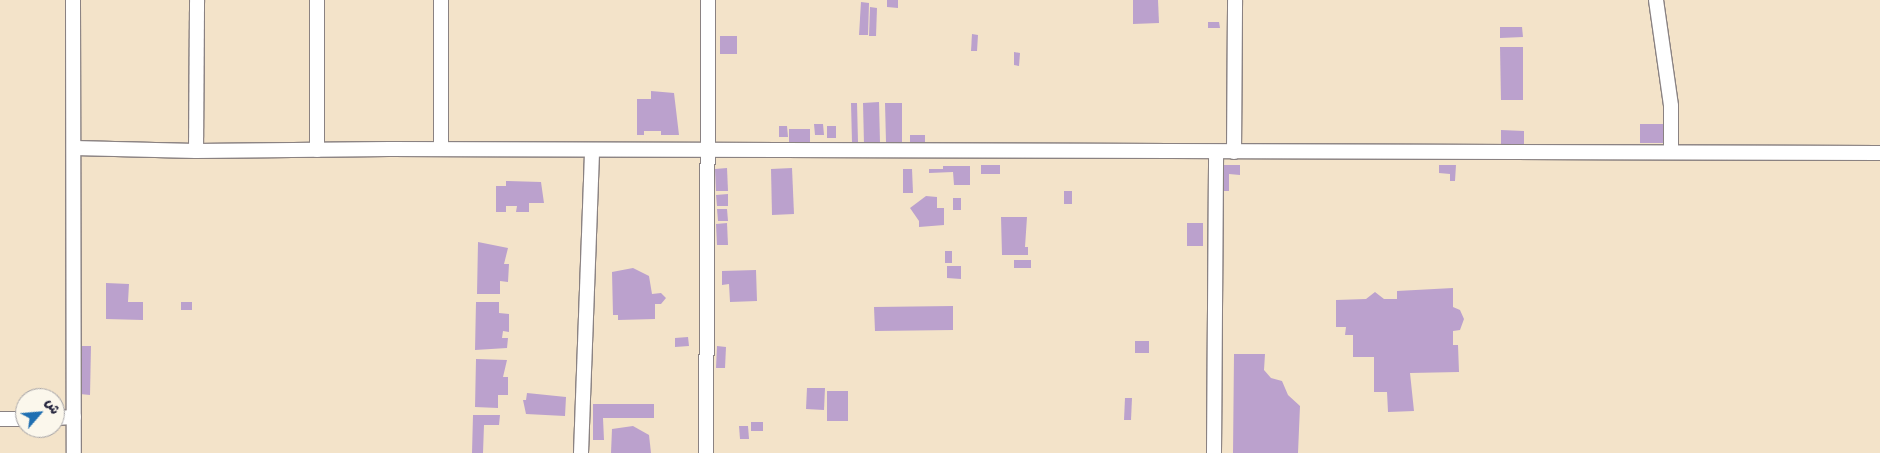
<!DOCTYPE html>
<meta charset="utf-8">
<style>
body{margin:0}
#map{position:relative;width:1880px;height:453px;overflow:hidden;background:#f3e3c9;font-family:Itim,"Playpen Sans Arabic",sans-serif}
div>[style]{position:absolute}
.building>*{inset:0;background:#bba1cd}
.roads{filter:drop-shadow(1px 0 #8a8282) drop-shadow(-1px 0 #8a8282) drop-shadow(0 1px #8a8282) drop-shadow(0 -1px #8a8282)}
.minor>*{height:14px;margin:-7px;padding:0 7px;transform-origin:7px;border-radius:7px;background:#fff}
span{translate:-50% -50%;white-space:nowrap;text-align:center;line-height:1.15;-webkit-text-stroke:4px #fbf7ec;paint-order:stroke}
.north{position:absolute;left:15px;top:388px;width:50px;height:50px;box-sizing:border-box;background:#fbf7ec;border:1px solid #a4a2a5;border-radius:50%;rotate:63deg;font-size:14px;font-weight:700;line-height:20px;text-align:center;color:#22223b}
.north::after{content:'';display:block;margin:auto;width:18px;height:22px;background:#1f6fb2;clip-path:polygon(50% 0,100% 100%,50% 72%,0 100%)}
</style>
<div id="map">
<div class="building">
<i style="clip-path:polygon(887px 0,898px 0,898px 8px,887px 7px)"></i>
<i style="clip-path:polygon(1133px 0,1158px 0,1159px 23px,1133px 24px)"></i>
<i style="clip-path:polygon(861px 2px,869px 3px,868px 35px,859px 35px)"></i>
<i style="clip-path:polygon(870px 7px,877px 8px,876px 36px,869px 36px)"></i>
<i style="clip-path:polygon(1208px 22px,1219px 22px,1220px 28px,1208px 28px)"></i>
<i style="clip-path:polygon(1500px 27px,1522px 27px,1523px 37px,1500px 38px)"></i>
<i style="clip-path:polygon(972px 34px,978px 35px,977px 51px,971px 51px)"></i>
<i style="clip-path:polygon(720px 36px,737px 36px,737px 54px,720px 54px)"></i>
<i style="clip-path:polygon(1500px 47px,1523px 47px,1523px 100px,1501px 100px)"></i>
<i style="clip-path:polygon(1014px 52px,1020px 53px,1019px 66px,1014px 65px)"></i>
<i style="clip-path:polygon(651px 91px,674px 93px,679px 135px,661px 135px,661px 131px,644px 131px,644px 135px,637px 135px,637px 99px,651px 99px)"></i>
<i style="clip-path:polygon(879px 102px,880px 143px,864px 144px,863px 103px)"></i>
<i style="clip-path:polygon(851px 103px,857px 103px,858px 142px,852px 142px)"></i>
<i style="clip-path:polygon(885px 103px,902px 103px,902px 142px,886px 142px)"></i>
<i style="clip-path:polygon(814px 124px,823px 124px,824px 135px,815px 135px)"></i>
<i style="clip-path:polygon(1640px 124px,1664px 124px,1665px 143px,1640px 143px)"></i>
<i style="clip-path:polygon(779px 126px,787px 126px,788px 137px,779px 137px)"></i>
<i style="clip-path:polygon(827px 126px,836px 126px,836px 138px,827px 138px)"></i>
<i style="clip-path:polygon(789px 129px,810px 129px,810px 149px,789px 149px)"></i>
<i style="clip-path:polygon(1501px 130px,1524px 131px,1524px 145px,1501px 145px)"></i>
<i style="clip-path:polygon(910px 135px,925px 135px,925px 143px,910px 143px)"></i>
<i style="clip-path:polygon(981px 165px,1000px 165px,1000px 174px,981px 174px)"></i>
<i style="clip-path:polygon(1223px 165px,1240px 165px,1240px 175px,1229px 174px,1229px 191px,1223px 191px)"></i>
<i style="clip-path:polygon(1439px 165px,1456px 165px,1455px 181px,1450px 181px,1450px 174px,1439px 173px)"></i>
<i style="clip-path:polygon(943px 166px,970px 166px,970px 185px,954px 185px,953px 172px,929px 173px,929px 169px,943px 169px)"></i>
<i style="clip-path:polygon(727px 168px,728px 191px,716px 191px,715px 169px)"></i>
<i style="clip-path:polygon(792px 168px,794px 214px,772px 215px,771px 169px)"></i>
<i style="clip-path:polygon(903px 169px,912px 169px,913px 193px,903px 193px)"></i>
<i style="clip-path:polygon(506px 181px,541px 182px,544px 203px,529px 203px,529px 212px,516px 212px,517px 206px,506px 206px,506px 212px,496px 212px,496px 186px,506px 186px)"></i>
<i style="clip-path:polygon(1064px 191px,1072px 191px,1072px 204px,1064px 204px)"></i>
<i style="clip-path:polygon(728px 194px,728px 206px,717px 206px,716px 195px)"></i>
<i style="clip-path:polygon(926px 196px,937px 197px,937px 208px,944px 208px,944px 225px,919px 227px,919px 221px,910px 208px)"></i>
<i style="clip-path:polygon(953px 198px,961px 198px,961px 210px,953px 210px)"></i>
<i style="clip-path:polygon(717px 209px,727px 209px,728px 221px,718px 221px)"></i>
<i style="clip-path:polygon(1001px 217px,1027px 217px,1025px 247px,1028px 247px,1028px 255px,1002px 255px)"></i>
<i style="clip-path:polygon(727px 223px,728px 245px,717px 245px,716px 224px)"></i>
<i style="clip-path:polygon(1187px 223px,1203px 223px,1203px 246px,1187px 246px)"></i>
<i style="clip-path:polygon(478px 242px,508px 248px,504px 264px,509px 264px,508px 282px,500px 281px,500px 294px,477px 294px)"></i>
<i style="clip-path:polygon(945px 251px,952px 251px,952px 263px,945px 263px)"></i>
<i style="clip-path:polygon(1014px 260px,1031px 260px,1031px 268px,1014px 268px)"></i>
<i style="clip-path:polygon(947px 266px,961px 266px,961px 279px,947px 278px)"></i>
<i style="clip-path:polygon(633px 268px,649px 276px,652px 294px,661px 293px,666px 298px,661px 304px,655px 304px,655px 319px,618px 320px,618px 315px,613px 315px,612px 272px)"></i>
<i style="clip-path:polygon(756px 270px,757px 301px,730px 302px,729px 284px,722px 285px,722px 271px)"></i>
<i style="clip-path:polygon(106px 283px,129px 284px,128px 302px,143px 302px,143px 320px,106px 319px)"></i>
<i style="clip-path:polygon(1453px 288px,1453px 307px,1460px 310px,1464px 319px,1460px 330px,1453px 331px,1453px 345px,1458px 345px,1459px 372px,1410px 373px,1414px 411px,1388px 412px,1387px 392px,1374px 392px,1374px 357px,1353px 357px,1353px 335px,1345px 335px,1346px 327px,1336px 327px,1336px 300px,1366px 299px,1375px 292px,1384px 299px,1397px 299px,1397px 291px)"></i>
<i style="clip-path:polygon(181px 302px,192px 302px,192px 310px,181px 310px)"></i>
<i style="clip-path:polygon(476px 302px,499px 302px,499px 313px,509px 314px,509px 332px,503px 331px,502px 338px,508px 338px,507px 348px,475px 350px)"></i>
<i style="clip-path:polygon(953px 306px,953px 330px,875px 331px,874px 307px)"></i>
<i style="clip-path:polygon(688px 337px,689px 346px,675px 347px,675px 338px)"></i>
<i style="clip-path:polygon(1135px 341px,1149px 341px,1149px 353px,1135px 353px)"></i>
<i style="clip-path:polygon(80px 346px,91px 346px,90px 395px,80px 394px)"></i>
<i style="clip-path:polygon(717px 346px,726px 347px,725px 368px,716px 368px)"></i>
<i style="clip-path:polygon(1234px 354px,1265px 354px,1264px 370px,1271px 378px,1282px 381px,1288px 395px,1300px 406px,1298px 453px,1233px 453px)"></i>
<i style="clip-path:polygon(476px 359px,507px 360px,503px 377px,508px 377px,508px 395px,498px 395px,498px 408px,475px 407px)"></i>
<i style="clip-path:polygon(807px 388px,825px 388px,824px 410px,806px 409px)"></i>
<i style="clip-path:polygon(827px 391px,848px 391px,848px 421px,827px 421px)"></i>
<i style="clip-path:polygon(527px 393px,566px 397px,565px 416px,526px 414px,523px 400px,526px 400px)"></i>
<i style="clip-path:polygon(1125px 398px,1132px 398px,1131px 420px,1124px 420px)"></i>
<i style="clip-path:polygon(593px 404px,654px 404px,654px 418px,603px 418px,604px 440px,593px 440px)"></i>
<i style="clip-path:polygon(473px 415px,500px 415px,499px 425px,484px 425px,483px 453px,472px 453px)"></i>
<i style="clip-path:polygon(751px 422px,763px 422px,763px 431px,751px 431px)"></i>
<i style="clip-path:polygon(633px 426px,649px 435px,651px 453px,611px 453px,612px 429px)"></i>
<i style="clip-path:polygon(739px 426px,748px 426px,749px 439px,740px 439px)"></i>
</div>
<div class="roads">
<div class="minor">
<i style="left:73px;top:0;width:453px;rotate:89.9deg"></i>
<i style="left:441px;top:0;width:149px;rotate:90deg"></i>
<i style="left:1656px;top:0;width:107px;rotate:81.9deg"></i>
<i style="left:1671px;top:106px;width:46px;rotate:90deg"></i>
<i style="left:74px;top:148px;width:122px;rotate:1.4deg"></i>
<i style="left:196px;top:151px;width:193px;rotate:-0.6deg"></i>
<i style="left:389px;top:149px;width:1491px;rotate:0.15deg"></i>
<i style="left:317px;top:150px;width:150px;rotate:-90deg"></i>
<i style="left:196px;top:151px;width:151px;rotate:-89.6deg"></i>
<i style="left:1234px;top:152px;width:152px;rotate:-89.6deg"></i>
<i style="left:55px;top:418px;width:19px;rotate:-3deg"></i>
<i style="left:0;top:419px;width:25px"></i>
<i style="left:581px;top:453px;width:303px;rotate:-87.9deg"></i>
<i style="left:706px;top:453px;width:453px;rotate:-89.7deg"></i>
<i style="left:1214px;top:453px;width:301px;rotate:-89.6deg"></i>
</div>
</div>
<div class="north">ش</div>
</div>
